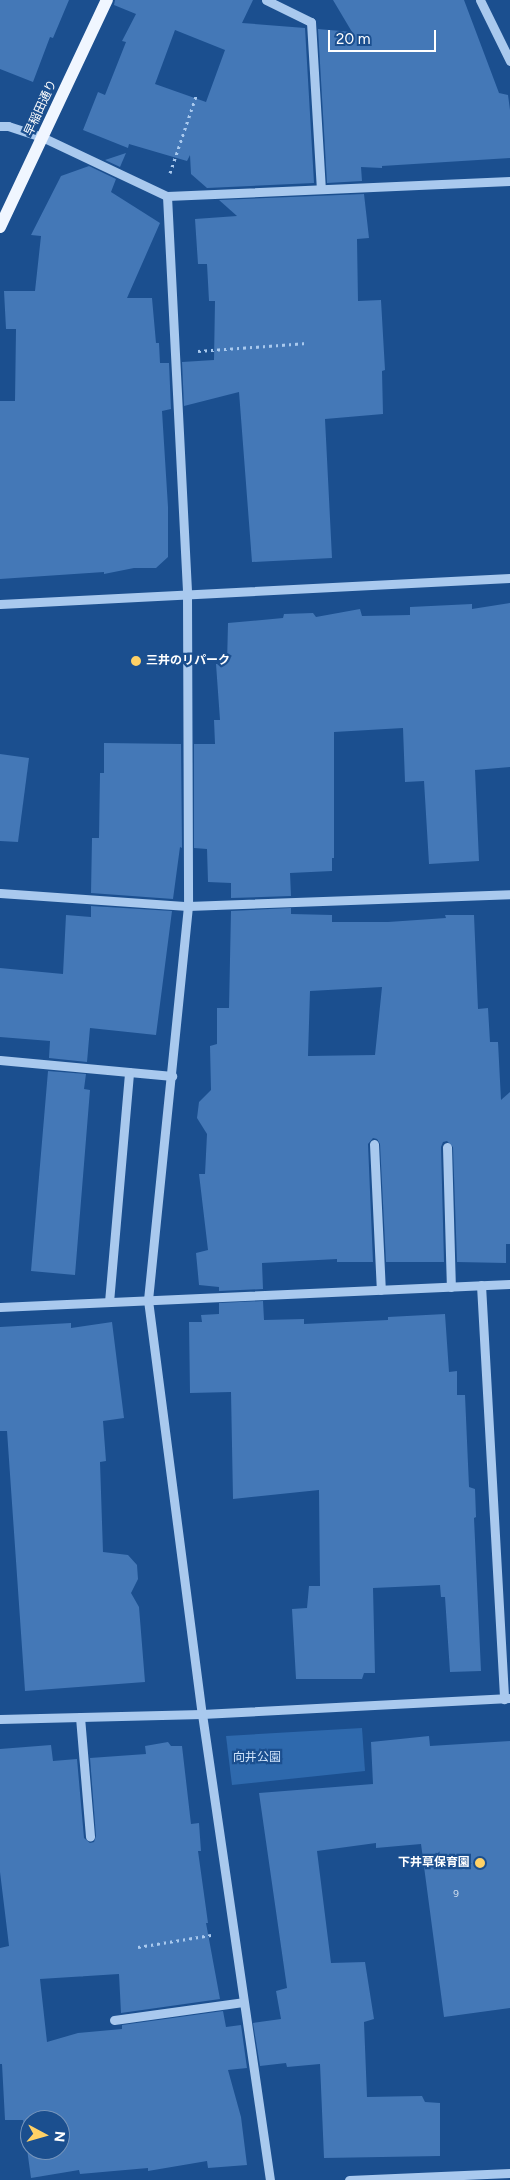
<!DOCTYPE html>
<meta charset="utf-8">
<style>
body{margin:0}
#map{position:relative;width:510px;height:2180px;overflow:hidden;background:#1b4f8f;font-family:Figtree,"Noto Sans JP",sans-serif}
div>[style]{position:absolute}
.green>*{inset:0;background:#2e69ad}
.building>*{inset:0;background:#4478b7}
.path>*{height:3px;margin-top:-1.5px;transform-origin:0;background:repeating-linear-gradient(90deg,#a9c9ee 0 2.5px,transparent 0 6.5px)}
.minor>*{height:9px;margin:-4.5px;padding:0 4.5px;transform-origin:4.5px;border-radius:4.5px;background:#a9c9ee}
.major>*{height:12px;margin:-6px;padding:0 6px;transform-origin:6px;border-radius:6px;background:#f0f6ff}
.dots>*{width:14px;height:14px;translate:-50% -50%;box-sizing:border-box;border:2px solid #1b4f8f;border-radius:50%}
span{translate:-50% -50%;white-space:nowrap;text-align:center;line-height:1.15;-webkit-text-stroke:4.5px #1b4f8f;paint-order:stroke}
.number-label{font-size:10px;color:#d0dded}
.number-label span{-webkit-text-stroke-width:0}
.street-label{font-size:12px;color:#fff}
.poi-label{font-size:12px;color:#fff;font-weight:700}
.left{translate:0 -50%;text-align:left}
.right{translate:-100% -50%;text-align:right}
.park-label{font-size:12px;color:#cfe3fa}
.north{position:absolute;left:20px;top:2110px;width:50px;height:50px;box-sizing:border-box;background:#1b4f8f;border:1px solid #7695bc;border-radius:50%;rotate:96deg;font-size:14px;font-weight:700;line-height:20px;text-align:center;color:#fff}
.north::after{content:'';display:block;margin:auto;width:18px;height:22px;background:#ffd166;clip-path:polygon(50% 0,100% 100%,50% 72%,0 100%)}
.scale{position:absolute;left:328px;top:30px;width:108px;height:22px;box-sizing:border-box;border:2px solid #fff;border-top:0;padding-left:6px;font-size:15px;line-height:18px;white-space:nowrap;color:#fff;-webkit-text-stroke:4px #1b4f8f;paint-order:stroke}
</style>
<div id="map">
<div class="green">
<i style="clip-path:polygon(362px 1728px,365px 1771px,232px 1785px,226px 1736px)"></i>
</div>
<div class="building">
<i style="clip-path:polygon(0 0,69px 0,53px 38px,50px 37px,33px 82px,0 69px)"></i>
<i style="clip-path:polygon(evenodd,115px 0,253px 0,242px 23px,305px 28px,314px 183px,207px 188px,191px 174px,190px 155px,187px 161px,129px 144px,128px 148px,83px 130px,98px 92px,105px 95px,126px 42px,122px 41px,136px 14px,114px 5px,115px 0,175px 30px,225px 50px,206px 102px,155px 84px,175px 30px)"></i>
<i style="clip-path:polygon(333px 0,464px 0,499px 93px,508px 95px,510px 110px,510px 158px,382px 166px,382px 168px,361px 167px,362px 181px,327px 183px,318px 29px,352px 32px)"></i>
<i style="clip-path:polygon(126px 153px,120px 167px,105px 160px)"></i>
<i style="clip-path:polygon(89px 166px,116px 179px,111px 192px,160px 223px,127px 298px,152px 298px,156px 343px,159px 343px,160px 363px,169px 363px,171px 409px,162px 411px,168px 507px,168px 557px,156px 568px,134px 568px,104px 574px,104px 572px,0 579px,0 401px,15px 401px,16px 329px,6px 329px,4px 291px,35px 291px,41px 236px,31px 235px,61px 176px)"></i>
<i style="clip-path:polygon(364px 194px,369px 238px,357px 239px,358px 301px,381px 300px,385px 370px,382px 371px,383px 414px,325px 419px,332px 558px,252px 562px,239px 392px,184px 406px,182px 362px,214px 360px,215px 301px,209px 301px,207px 264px,198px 264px,195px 219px,237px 216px,219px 200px)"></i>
<i style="clip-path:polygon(510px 603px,510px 767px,475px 770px,479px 861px,429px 864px,424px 781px,405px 782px,403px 728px,334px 732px,334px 858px,332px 858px,332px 871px,290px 873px,291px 896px,231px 898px,231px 883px,208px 882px,207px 849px,194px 848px,194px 744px,215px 744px,214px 720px,220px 720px,216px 664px,227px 664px,228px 623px,283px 618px,284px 614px,313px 613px,316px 617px,360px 609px,362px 616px,410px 615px,410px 607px,472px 604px,472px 609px)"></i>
<i style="clip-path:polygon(104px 743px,181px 744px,182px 848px,180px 847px,173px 899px,91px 893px,92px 838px,99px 838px,100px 773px,104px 773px)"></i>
<i style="clip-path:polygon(0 754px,29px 758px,18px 842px,0 841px)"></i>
<i style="clip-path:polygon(91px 906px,172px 911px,156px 1035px,90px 1028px,87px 1062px,49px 1058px,50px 1041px,0 1037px,0 968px,63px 974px,66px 915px,91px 917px)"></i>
<i style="clip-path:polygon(evenodd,291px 908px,291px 914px,332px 915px,332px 922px,388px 922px,446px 918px,445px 915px,474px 915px,478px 1009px,488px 1008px,490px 1042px,498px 1042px,501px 1100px,510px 1092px,510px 1244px,506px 1244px,506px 1263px,457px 1262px,453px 1147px,447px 1141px,443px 1142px,441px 1147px,444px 1262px,386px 1262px,380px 1144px,377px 1139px,373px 1138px,368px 1144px,373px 1262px,337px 1262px,337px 1259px,262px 1263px,263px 1289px,219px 1291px,219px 1287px,199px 1285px,196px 1253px,208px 1250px,199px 1174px,205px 1174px,207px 1134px,197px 1118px,199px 1102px,211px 1090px,210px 1046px,217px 1044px,217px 1008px,229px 1008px,231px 911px,291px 908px,382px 987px,375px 1055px,308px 1056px,310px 991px,382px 987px)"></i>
<i style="clip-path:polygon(48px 1071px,86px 1074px,84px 1089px,90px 1090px,75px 1275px,31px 1271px)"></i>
<i style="clip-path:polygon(263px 1301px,264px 1320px,304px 1319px,304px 1324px,388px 1320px,388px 1317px,445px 1314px,449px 1372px,457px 1371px,457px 1395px,465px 1395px,469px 1487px,475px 1489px,476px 1517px,474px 1518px,481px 1671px,450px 1672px,445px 1597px,441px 1597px,440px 1585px,373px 1588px,375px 1673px,364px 1673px,362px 1679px,296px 1679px,292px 1609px,307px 1608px,309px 1586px,320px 1586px,319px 1490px,233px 1499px,231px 1392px,190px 1393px,189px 1322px,202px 1322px,201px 1315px,219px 1314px,219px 1303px)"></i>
<i style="clip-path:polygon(112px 1322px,124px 1418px,103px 1421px,106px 1461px,100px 1462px,103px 1552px,128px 1555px,137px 1565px,138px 1579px,131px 1593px,139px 1607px,145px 1682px,25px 1691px,7px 1431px,0 1431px,0 1327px,71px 1323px,71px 1328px)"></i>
<i style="clip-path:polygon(429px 1736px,430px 1746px,510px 1741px,510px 2008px,444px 2017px,421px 1844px,376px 1848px,376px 1843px,317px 1851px,331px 1963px,365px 1962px,374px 2019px,364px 2022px,367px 2097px,422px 2096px,425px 2102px,440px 2103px,440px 2156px,324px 2158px,320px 2064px,287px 2067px,286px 2063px,260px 2066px,253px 2023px,281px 2019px,276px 1991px,287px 1988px,259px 1793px,373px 1784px,371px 1742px)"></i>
<i style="clip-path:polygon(evenodd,168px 1742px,171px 1746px,182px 1746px,191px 1824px,199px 1823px,201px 1851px,198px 1851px,208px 1923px,206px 1923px,220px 1999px,121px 2013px,119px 1974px,40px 1979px,47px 2042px,78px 2033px,122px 2029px,122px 2025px,223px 2011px,226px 2027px,241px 2025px,247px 2068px,228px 2070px,241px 2117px,247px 2165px,208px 2168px,207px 2161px,148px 2171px,148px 2168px,80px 2174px,79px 2170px,31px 2178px,23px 2120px,5px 2120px,2px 2064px,0 2064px,0 1948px,9px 1946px,0 1872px,0 1749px,51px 1745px,53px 1761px,77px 1759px,84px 1838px,90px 1843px,94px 1842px,96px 1836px,90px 1758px,146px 1754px,145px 1746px,168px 1742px,30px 2120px,60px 2120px,60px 2150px,30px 2150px,30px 2120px)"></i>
</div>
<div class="path">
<i style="left:170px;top:173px;width:81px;rotate:-71.3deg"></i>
<i style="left:198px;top:351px;width:109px;rotate:-4.2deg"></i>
<i style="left:138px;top:1947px;width:74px;rotate:-9.3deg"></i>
</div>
<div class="minor">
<i style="left:266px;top:0;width:50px;rotate:26.1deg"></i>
<i style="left:311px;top:22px;width:166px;rotate:86.6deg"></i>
<i style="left:480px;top:0;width:68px;rotate:63.8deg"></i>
<i style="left:0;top:126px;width:8px"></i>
<i style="left:8px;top:126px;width:36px;rotate:18deg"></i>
<i style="left:42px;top:137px;width:138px;rotate:25.3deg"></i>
<i style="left:167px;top:196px;width:343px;rotate:-2.5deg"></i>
<i style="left:167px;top:196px;width:400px;rotate:87.1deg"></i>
<i style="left:187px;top:595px;width:311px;rotate:89.8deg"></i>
<i style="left:188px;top:906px;width:396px;rotate:95.8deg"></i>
<i style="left:148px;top:1300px;width:418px;rotate:82.6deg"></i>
<i style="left:202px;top:1714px;width:471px;rotate:81.7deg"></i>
<i style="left:0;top:604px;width:511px;rotate:-2.92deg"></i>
<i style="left:0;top:893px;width:188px;rotate:4deg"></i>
<i style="left:188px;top:906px;width:322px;rotate:-2.1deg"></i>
<i style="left:0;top:1060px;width:173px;rotate:5.3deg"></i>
<i style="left:374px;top:1144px;width:146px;rotate:87.3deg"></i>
<i style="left:447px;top:1147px;width:140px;rotate:88.4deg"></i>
<i style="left:481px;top:1285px;width:415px;rotate:86.8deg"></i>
<i style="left:109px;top:1302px;width:231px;rotate:-85deg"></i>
<i style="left:0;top:1307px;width:511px;rotate:-2.58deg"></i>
<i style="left:80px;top:1717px;width:120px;rotate:85.2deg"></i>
<i style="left:0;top:1719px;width:202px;rotate:-1.4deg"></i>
<i style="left:202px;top:1714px;width:308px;rotate:-3deg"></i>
<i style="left:114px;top:2020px;width:130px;rotate:-7.9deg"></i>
<i style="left:349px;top:2180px;width:161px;rotate:-2.5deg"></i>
</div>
<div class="major">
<i style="left:0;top:227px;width:251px;rotate:-64.8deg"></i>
</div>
<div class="dots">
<i style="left:136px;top:661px;background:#ffd166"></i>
<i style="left:480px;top:1863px;background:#ffd166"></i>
</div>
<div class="number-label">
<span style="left:456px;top:1894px">9</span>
</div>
<div class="street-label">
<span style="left:41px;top:108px;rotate:-65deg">早稲田通り</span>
</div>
<div class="poi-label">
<span class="left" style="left:146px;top:661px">三井のリパーク</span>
<span class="right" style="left:470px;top:1863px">下井草保育園</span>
</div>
<div class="park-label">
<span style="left:257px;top:1758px">向井公園</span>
</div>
<div class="north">N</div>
<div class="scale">20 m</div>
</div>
